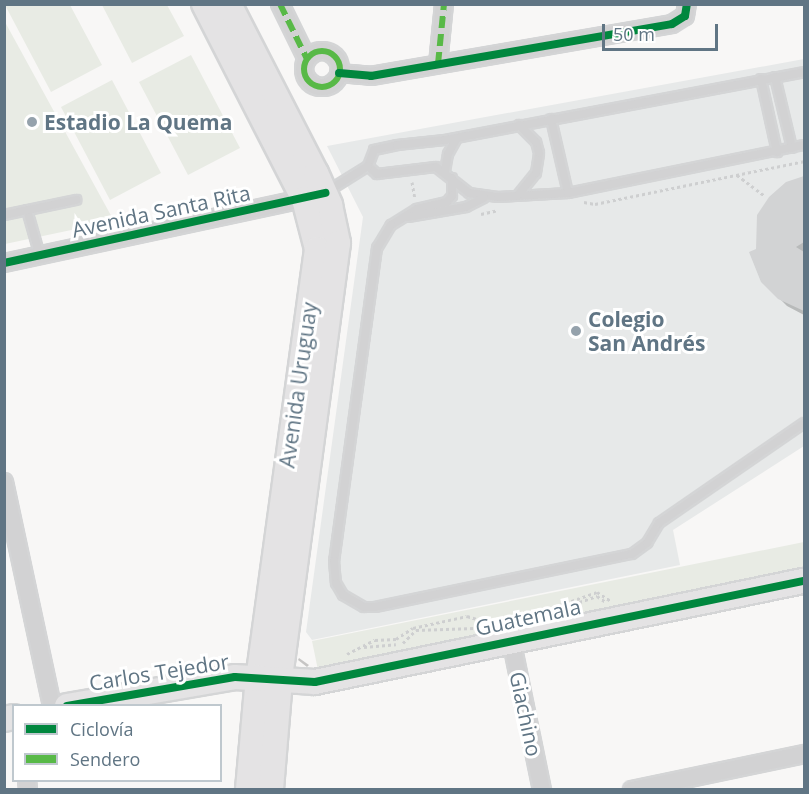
<!DOCTYPE html>
<meta charset="utf-8">
<style>
body{margin:0}
#map{position:relative;width:809px;height:794px;overflow:hidden;background:#f8f7f6;font-family:"Open Sans",sans-serif}
div>[style]{position:absolute}
.built>*{inset:0;background:#e7e9e9}
.green>*{inset:0;background:#e8ebe4}
.shadow>*{inset:0;background:#0003}
.building>*{inset:0;background:#d2d3d4}
.path>*{height:3px;margin-top:-1.5px;transform-origin:0;background:repeating-linear-gradient(90deg,#cecfd0 0 3px,transparent 0 6px)}
.roads{filter:drop-shadow(2px 0 #d4d5d6) drop-shadow(-2px 0 #d4d5d6) drop-shadow(0 2px #d4d5d6) drop-shadow(0 -2px #d4d5d6)}
.lane>*{height:8px;margin:-4px;padding:0 4px;transform-origin:4px;border-radius:4px;background:#d2d2d3}
.street>*{height:16px;margin:-8px;padding:0 8px;transform-origin:8px;border-radius:8px;background:#d2d2d3}
.street>.ring{margin:-8px;padding:0;box-sizing:content-box;background:none;border:16px solid #d2d2d3;border-radius:50%}
.secondary>*{height:24px;margin:-12px;padding:0 12px;transform-origin:12px;border-radius:12px;background:#e4e3e4}
.quiet>*{height:6px;margin-top:-3px;transform-origin:0;background:repeating-linear-gradient(90deg,#58b947 0 12px,transparent 0 18px)}
.quiet>.ring{margin:-3px;padding:0;box-sizing:content-box;background:none;border:6px solid #58b947;border-radius:50%}
.cycleway>*{height:8px;margin:-4px;padding:0 4px;transform-origin:4px;border-radius:4px;background:#00873e}
.dots>*{width:16px;height:16px;translate:-50% -50%;box-sizing:border-box;border:3px solid #fff;border-radius:50%}
span{translate:-50% -50%;white-space:nowrap;text-align:center;line-height:1.15;-webkit-text-stroke:6px #fff;paint-order:stroke}
.poi-label{font-size:21px;color:#607584;font-weight:700}
.left{translate:0 -50%;text-align:left}
.street-label{font-size:21px;color:#607584}
.frame{position:absolute;inset:0;border:6px solid #607584;pointer-events:none}
.legend{position:absolute;left:12px;top:704px;width:210px;height:78px;box-sizing:border-box;background:#fff;border:2px solid #bfc8ce;margin:0;padding:8px 10px;list-style:none;font-size:18px;color:#607584}
.legend li{display:flex;align-items:center;gap:12px;height:30px}
.legend b{width:30px;border:2px solid #bfc8ce}
.scale{position:absolute;left:602px;top:24px;width:116px;height:27px;box-sizing:border-box;border:3px solid #607584;border-top:0;padding-left:8px;font-size:18px;line-height:21px;white-space:nowrap;color:#607584;-webkit-text-stroke:4px #fff;paint-order:stroke}
</style>
<div id="map">
<div class="built">
<i style="clip-path:polygon(804px 59px,804px 446px,673px 530px,680px 565px,312px 640px,306px 632px,363px 217px,327px 146px)"></i>
</div>
<div class="green">
<i style="clip-path:polygon(5px 5px,70px 5px,102px 65px,51px 92px)"></i>
<i style="clip-path:polygon(102px 5px,167px 5px,184px 36px,132px 63px)"></i>
<i style="clip-path:polygon(5px 22px,114px 221px,5px 244px)"></i>
<i style="clip-path:polygon(191px 55px,240px 148px,188px 175px,139px 82px)"></i>
<i style="clip-path:polygon(112px 80px,161px 173px,110px 200px,61px 107px)"></i>
<i style="clip-path:polygon(804px 542px,804px 578px,319px 675px,312px 641px)"></i>
</div>
<div class="shadow">
<i style="clip-path:polygon(804px 178px,803px 255px,804px 315px,787px 306px,762px 281px,786px 184px)"></i>
<i style="clip-path:polygon(299px 658px,309px 665px,307px 667px,298px 660px)"></i>
</div>
<div class="building">
<i style="clip-path:polygon(804px 176px,804px 242px,796px 247px,804px 252px,804px 311px,778px 299px,761px 282px,749px 252px,756px 249px,757px 215px,769px 197px,786px 182px)"></i>
</div>
<div class="path">
<i style="left:737px;top:175px;width:35px;rotate:37deg"></i>
<i style="left:412px;top:182px;width:17px;rotate:80deg"></i>
<i style="left:584px;top:202px;width:11px;rotate:10deg"></i>
<i style="left:595px;top:204px;width:213px;rotate:-11.6deg"></i>
<i style="left:481px;top:214px;width:17px;rotate:-13deg"></i>
<i style="left:551px;top:612px;width:49px;rotate:-19.2deg"></i>
<i style="left:597px;top:596px;width:11px;rotate:34deg"></i>
<i style="left:526px;top:617px;width:75px;rotate:-19.4deg"></i>
<i style="left:597px;top:592px;width:17px;rotate:33deg"></i>
<i style="left:403px;top:643px;width:18px;rotate:-45deg"></i>
<i style="left:416px;top:630px;width:59px;rotate:-1.9deg"></i>
<i style="left:364px;top:647px;width:32px;rotate:-5deg"></i>
<i style="left:347px;top:654px;width:31px;rotate:-27deg"></i>
<i style="left:375px;top:640px;width:21px;rotate:-3deg"></i>
<i style="left:396px;top:639px;width:20px;rotate:-33deg"></i>
<i style="left:413px;top:628px;width:55px;rotate:-12.5deg"></i>
<i style="left:467px;top:616px;width:28px;rotate:17deg"></i>
</div>
<div class="roads">
<div class="lane">
<i style="left:775px;top:77px;width:73px;rotate:76.5deg"></i>
<i style="left:761px;top:79px;width:75px;rotate:77.6deg"></i>
<i style="left:551px;top:119px;width:76px;rotate:77.1deg"></i>
<i style="left:368px;top:166px;width:12px;rotate:42deg"></i>
<i style="left:377px;top:174px;width:59px;rotate:-6.8deg"></i>
<i style="left:436px;top:167px;width:42px;rotate:38.2deg"></i>
<i style="left:469px;top:193px;width:29px;rotate:8deg"></i>
<i style="left:498px;top:197px;width:70px;rotate:-3.3deg"></i>
<i style="left:568px;top:193px;width:241px;rotate:-11.5deg"></i>
<i style="left:368px;top:166px;width:17px;rotate:-69deg"></i>
<i style="left:374px;top:150px;width:24px;rotate:-12deg"></i>
<i style="left:397px;top:145px;width:48px;rotate:-5.9deg"></i>
<i style="left:445px;top:140px;width:365px;rotate:-10.7deg"></i>
<i style="left:445px;top:171px;width:17px;rotate:-80deg"></i>
<i style="left:448px;top:154px;width:18px;rotate:-61deg"></i>
<i style="left:452px;top:178px;width:18px;rotate:90deg"></i>
<i style="left:452px;top:196px;width:8px;rotate:130deg"></i>
<i style="left:447px;top:202px;width:31px;rotate:167deg"></i>
<i style="left:417px;top:209px;width:31px;rotate:148deg"></i>
<i style="left:391px;top:225px;width:27px;rotate:121deg"></i>
<i style="left:377px;top:248px;width:316px;rotate:97.8deg"></i>
<i style="left:334px;top:561px;width:22px;rotate:85deg"></i>
<i style="left:336px;top:583px;width:14px;rotate:60deg"></i>
<i style="left:343px;top:595px;width:24px;rotate:30deg"></i>
<i style="left:364px;top:607px;width:11px"></i>
<i style="left:375px;top:607px;width:262px;rotate:-11.7deg"></i>
<i style="left:632px;top:554px;width:19px;rotate:-36deg"></i>
<i style="left:647px;top:543px;width:23px;rotate:-59deg"></i>
<i style="left:659px;top:523px;width:176px;rotate:-34.6deg"></i>
<i style="left:328px;top:191px;width:47px;rotate:-32deg"></i>
<i style="left:518px;top:195px;width:28px;rotate:-51deg"></i>
<i style="left:536px;top:173px;width:20px;rotate:-81deg"></i>
<i style="left:539px;top:153px;width:11px;rotate:-105deg"></i>
<i style="left:536px;top:142px;width:24px;rotate:-135deg"></i>
<i style="left:27px;top:210px;width:48px;rotate:74.2deg"></i>
<i style="left:4px;top:215px;width:74px;rotate:-11.8deg"></i>
<i style="left:408px;top:217px;width:59px;rotate:-9.8deg"></i>
<i style="left:466px;top:207px;width:20px;rotate:-27deg"></i>
</div>
<div class="street">
<i style="left:280px;top:4px;width:61px;rotate:63.9deg"></i>
<i class="ring" style="left:304px;top:51px;width:20px;height:20px"></i>
<i style="left:438px;top:64px;width:60px;rotate:-84.3deg"></i>
<i style="left:339px;top:73px;width:32px;rotate:5deg"></i>
<i style="left:371px;top:76px;width:305px;rotate:-9.8deg"></i>
<i style="left:672px;top:24px;width:15px;rotate:-32deg"></i>
<i style="left:685px;top:16px;width:12px;rotate:-81deg"></i>
<i style="left:4px;top:263px;width:314px;rotate:-12.1deg"></i>
<i style="left:4px;top:482px;width:229px;rotate:77.9deg"></i>
<i style="left:511px;top:639px;width:154px;rotate:78.4deg"></i>
<i style="left:27px;top:780px;width:10px;rotate:84deg"></i>
<i style="left:632px;top:790px;width:176px;rotate:-11.8deg"></i>
</div>
<div class="secondary">
<i style="left:204px;top:4px;width:219px;rotate:62.9deg"></i>
<i style="left:304px;top:199px;width:52px;rotate:75.4deg"></i>
<i style="left:317px;top:249px;width:432px;rotate:97.8deg"></i>
<i style="left:258px;top:677px;width:113px;rotate:95.1deg"></i>
<i style="left:229px;top:4px;width:190px;rotate:62.8deg"></i>
<i style="left:316px;top:173px;width:35px;rotate:66deg"></i>
<i style="left:330px;top:205px;width:39px;rotate:78deg"></i>
<i style="left:338px;top:243px;width:441px;rotate:97.6deg"></i>
<i style="left:280px;top:680px;width:110px;rotate:94.7deg"></i>
<i style="left:67px;top:706px;width:170px;rotate:-9.8deg"></i>
<i style="left:235px;top:677px;width:80px;rotate:3.6deg"></i>
<i style="left:315px;top:682px;width:499px;rotate:-11.7deg"></i>
<i style="left:4px;top:719px;width:10px;rotate:-11deg"></i>
</div>
</div>
<div class="quiet">
<i style="left:280px;top:4px;width:61px;rotate:63.9deg"></i>
<i class="ring" style="left:304px;top:51px;width:30px;height:30px"></i>
<i style="left:438px;top:64px;width:60px;rotate:-84.3deg"></i>
</div>
<div class="cycleway">
<i style="left:339px;top:73px;width:32px;rotate:5deg"></i>
<i style="left:371px;top:76px;width:305px;rotate:-9.8deg"></i>
<i style="left:672px;top:24px;width:15px;rotate:-32deg"></i>
<i style="left:685px;top:16px;width:12px;rotate:-81deg"></i>
<i style="left:4px;top:263px;width:329px;rotate:-12.3deg"></i>
<i style="left:67px;top:706px;width:170px;rotate:-9.8deg"></i>
<i style="left:235px;top:677px;width:80px;rotate:3.6deg"></i>
<i style="left:315px;top:682px;width:499px;rotate:-11.7deg"></i>
</div>
<div class="dots">
<i style="left:32px;top:122px;background:#95a2ac"></i>
<i style="left:576px;top:331px;background:#95a2ac"></i>
</div>
<div class="poi-label">
<span class="left" style="left:44px;top:122px">Estadio La Quema</span>
<span class="left" style="left:588px;top:331px">Colegio<br>San Andrés</span>
</div>
<div class="street-label">
<span style="left:161px;top:211px;rotate:-12deg">Avenida Santa Rita</span>
<span style="left:298px;top:385px;rotate:-82deg">Avenida Uruguay</span>
<span style="left:528px;top:617px;rotate:-12deg">Guatemala</span>
<span style="left:159px;top:672px;rotate:-9deg">Carlos Tejedor</span>
<span style="left:526px;top:714px;rotate:78deg">Giachino</span>
</div>
<div class="frame"></div>
<ul class="legend">
<li><b style="height:8px;background:#00873e"></b>Ciclovía</li>
<li><b style="height:8px;background:#58b947"></b>Sendero</li>
</ul>
<div class="scale">50 m</div>
</div>
